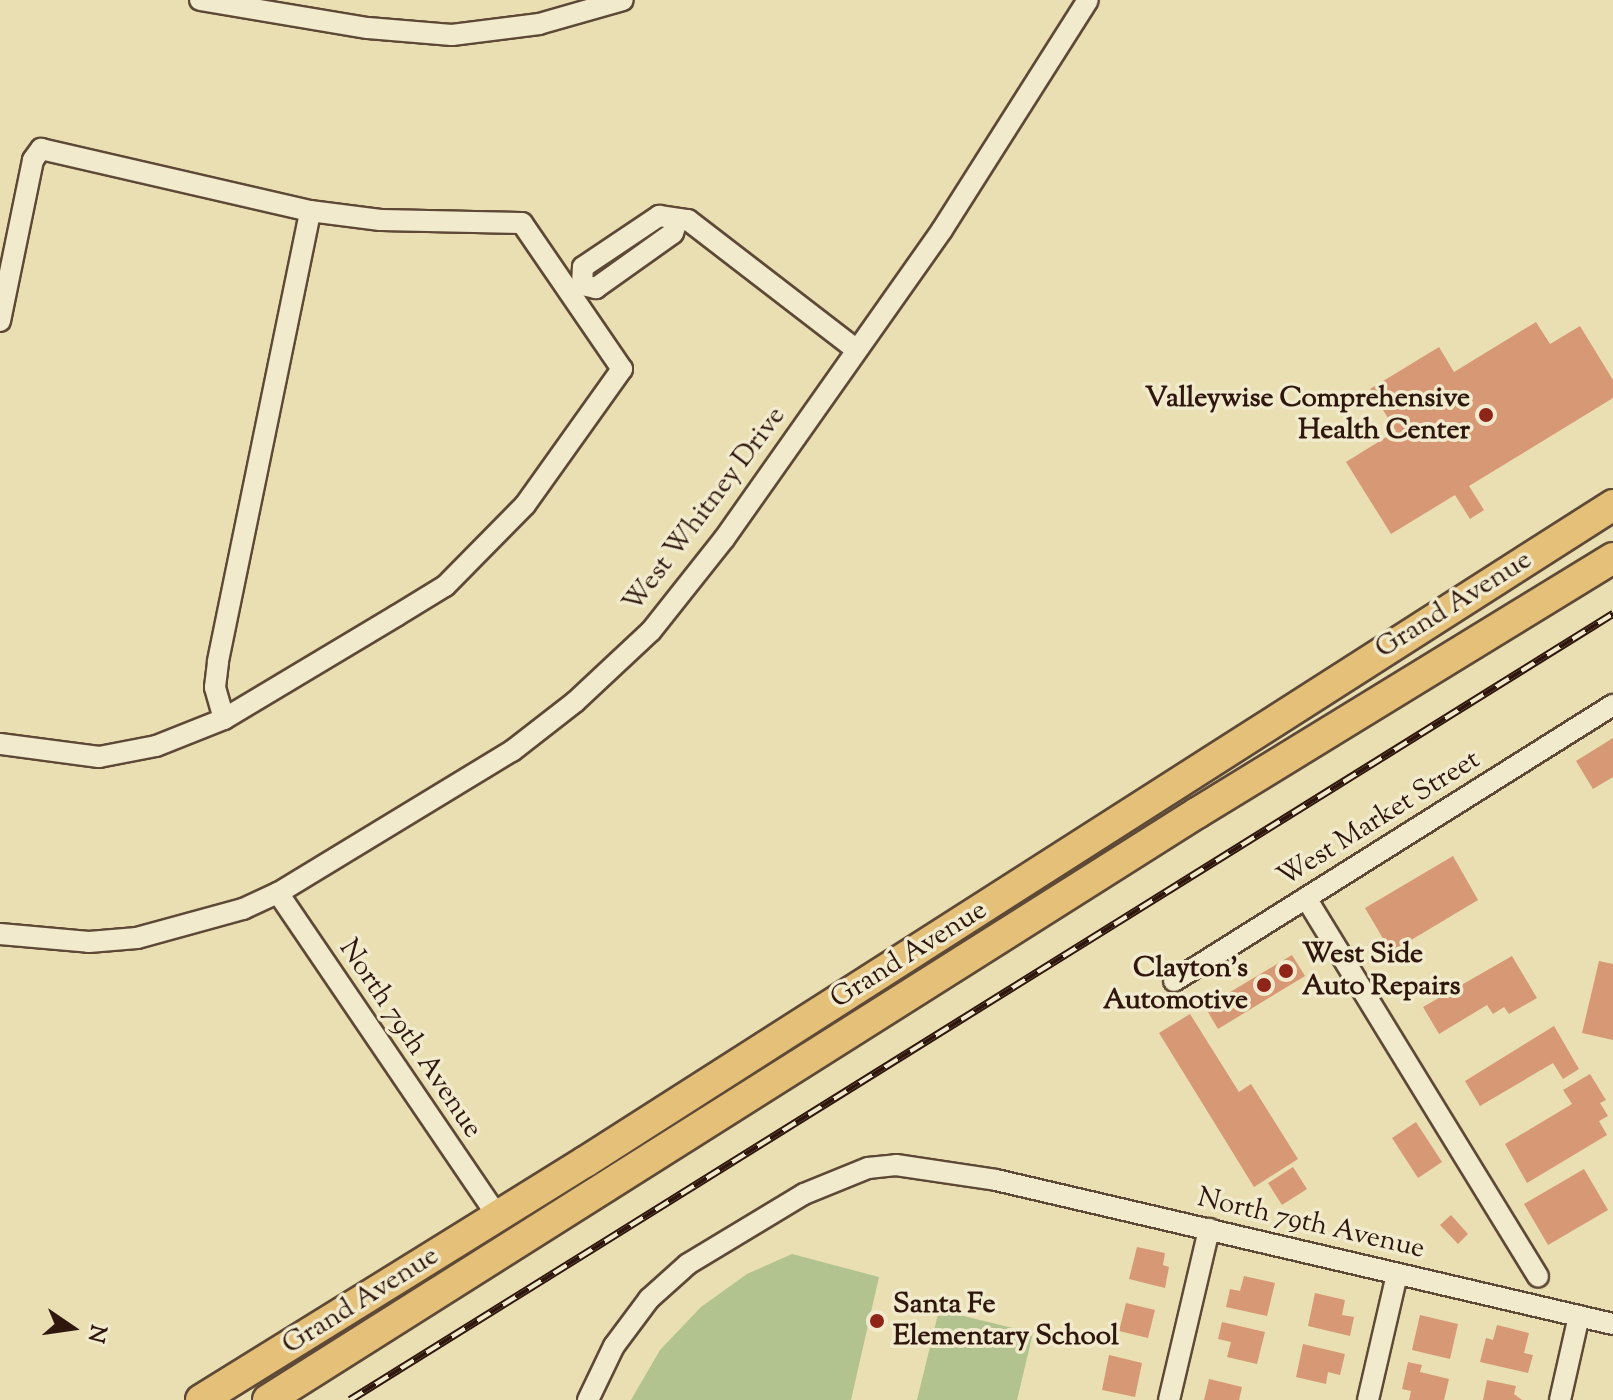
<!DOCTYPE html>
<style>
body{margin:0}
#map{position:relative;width:1613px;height:1400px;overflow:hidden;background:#eadfb2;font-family:"Sorts Mill Goudy",serif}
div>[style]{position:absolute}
.green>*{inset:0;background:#b2c390}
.building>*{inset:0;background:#d79875}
.roads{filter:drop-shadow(2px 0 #5e4937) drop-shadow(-2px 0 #5e4937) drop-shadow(0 2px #5e4937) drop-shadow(0 -2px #5e4937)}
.minor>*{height:20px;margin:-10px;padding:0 10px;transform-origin:10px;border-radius:10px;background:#f1eacd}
.highway>*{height:30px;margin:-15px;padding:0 15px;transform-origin:15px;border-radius:15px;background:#e5c079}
.rail>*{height:8px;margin-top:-4px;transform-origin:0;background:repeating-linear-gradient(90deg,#f1eacd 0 15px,#2f170e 0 30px);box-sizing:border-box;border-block:2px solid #2f170e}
.dots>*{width:22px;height:22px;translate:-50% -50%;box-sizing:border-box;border:4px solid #f1eacd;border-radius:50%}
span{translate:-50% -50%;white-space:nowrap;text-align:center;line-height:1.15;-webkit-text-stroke:7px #f1eacd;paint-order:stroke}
.poi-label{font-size:28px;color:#2f170e;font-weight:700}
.right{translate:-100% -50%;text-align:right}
.left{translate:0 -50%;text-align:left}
.street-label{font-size:28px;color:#2f170e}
.north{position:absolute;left:32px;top:1288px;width:80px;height:80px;-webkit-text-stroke:6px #f1eacd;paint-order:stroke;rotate:103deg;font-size:22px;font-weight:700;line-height:32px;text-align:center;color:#2f170e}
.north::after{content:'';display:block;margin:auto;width:28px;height:36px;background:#2f170e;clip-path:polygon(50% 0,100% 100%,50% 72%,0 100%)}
</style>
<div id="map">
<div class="green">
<i style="clip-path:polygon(792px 1254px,879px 1277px,851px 1400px,631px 1400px,660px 1350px,701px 1307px,747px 1274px)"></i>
<i style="clip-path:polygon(939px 1310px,1033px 1333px,1017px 1400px,917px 1400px)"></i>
</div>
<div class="building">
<i style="clip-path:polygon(1536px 322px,1550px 344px,1580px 326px,1613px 380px,1613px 398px,1469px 486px,1484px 510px,1470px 519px,1455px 495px,1391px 534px,1346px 462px,1396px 431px,1370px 389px,1439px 347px,1454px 372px)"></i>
<i style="clip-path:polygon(1613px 738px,1613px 777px,1593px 789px,1576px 761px)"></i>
<i style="clip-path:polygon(1453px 856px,1478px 900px,1391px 952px,1365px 908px)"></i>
<i style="clip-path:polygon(1292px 955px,1305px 976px,1218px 1029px,1205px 1007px)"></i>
<i style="clip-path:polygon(1512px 956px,1537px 998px,1509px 1014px,1504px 1007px,1493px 1014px,1487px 1005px,1439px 1034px,1423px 1007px)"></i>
<i style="clip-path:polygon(1599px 961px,1613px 964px,1613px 1040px,1582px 1033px)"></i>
<i style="clip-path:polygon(1190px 1014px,1239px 1092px,1251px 1084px,1298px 1159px,1254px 1187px,1159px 1033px)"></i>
<i style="clip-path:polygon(1554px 1026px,1579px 1069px,1563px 1079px,1553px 1063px,1480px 1106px,1465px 1081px)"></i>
<i style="clip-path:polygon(1590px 1074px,1606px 1100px,1600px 1103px,1608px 1116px,1599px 1121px,1607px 1135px,1527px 1183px,1505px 1144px,1572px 1104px,1563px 1090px)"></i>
<i style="clip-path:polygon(1416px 1122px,1442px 1162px,1418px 1178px,1392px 1138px)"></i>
<i style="clip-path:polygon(1293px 1167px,1307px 1189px,1282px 1205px,1268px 1183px)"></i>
<i style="clip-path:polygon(1584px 1169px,1608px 1210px,1548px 1245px,1524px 1204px)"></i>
<i style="clip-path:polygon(1451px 1215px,1468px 1234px,1458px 1244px,1440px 1225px)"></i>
<i style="clip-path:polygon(1137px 1247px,1165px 1253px,1163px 1265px,1169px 1267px,1165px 1288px,1129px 1279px)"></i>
<i style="clip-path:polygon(1244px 1276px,1275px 1283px,1267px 1316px,1226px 1307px,1230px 1289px,1240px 1291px)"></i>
<i style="clip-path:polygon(1315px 1293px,1345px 1300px,1342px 1315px,1354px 1317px,1350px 1336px,1308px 1326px)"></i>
<i style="clip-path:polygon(1126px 1303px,1155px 1310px,1148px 1338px,1119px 1331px)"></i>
<i style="clip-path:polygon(1420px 1315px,1458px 1324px,1450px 1359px,1412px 1350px)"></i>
<i style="clip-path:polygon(1222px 1322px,1265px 1332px,1257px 1364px,1227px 1357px,1231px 1342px,1218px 1339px)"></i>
<i style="clip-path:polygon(1497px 1325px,1529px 1333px,1524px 1353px,1533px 1355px,1528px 1373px,1480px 1362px,1486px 1338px,1493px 1340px)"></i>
<i style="clip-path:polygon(1303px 1344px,1345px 1354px,1340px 1375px,1328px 1372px,1326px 1384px,1296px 1377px)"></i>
<i style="clip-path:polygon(1109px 1355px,1142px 1363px,1135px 1397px,1102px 1390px)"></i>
<i style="clip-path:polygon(1408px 1362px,1422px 1365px,1420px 1372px,1449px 1379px,1444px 1400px,1409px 1400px,1411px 1391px,1402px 1389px)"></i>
<i style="clip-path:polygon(1209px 1379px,1242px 1387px,1239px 1400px,1204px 1400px)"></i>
<i style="clip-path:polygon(1487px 1380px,1516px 1386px,1514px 1394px,1522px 1400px,1483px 1400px)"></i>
</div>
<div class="roads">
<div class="minor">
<i style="left:200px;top:0;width:170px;rotate:9.5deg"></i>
<i style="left:368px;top:28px;width:84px;rotate:4.8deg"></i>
<i style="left:452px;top:35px;width:88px;rotate:-7.2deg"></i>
<i style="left:539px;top:24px;width:87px;rotate:-15.9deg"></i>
<i style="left:678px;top:219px;width:15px;rotate:110deg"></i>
<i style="left:673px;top:233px;width:95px;rotate:144.5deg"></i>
<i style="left:596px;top:288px;width:14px;rotate:-168deg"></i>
<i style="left:582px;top:285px;width:18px;rotate:-87deg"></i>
<i style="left:583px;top:267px;width:92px;rotate:-33.9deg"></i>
<i style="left:659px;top:216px;width:29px;rotate:8deg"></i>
<i style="left:688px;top:220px;width:213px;rotate:37.6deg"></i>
<i style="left:0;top:321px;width:164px;rotate:-78.4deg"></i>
<i style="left:33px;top:160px;width:14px;rotate:-54deg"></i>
<i style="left:41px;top:149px;width:276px;rotate:13deg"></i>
<i style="left:310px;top:211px;width:71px;rotate:7.3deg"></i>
<i style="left:380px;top:220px;width:142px;rotate:1.2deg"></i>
<i style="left:522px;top:223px;width:177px;rotate:55.6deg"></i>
<i style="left:622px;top:369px;width:167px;rotate:125.5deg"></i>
<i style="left:525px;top:505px;width:114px;rotate:134.6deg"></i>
<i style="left:445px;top:586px;width:57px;rotate:148.5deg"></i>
<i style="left:396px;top:616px;width:200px;rotate:149.1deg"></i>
<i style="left:224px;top:719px;width:73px;rotate:158.3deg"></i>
<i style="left:156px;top:746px;width:58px;rotate:169.1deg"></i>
<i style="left:99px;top:757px;width:100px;rotate:-172.5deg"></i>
<i style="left:224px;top:719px;width:33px;rotate:-106deg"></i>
<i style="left:215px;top:687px;width:26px;rotate:-83deg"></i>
<i style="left:218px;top:661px;width:459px;rotate:-78.4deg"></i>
<i style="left:278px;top:893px;width:389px;rotate:55.8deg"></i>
<i style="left:1306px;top:898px;width:444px;rotate:58.5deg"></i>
<i style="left:0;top:934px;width:89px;rotate:5.1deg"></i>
<i style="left:89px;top:942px;width:48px;rotate:-4.8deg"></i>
<i style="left:137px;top:938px;width:110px;rotate:-15.3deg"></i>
<i style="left:243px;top:909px;width:38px;rotate:-25deg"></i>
<i style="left:278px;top:893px;width:274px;rotate:-31.3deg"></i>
<i style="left:512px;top:751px;width:80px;rotate:-37.9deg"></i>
<i style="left:575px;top:702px;width:104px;rotate:-43.1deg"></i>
<i style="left:651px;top:631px;width:117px;rotate:-51.6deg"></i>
<i style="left:724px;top:539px;width:378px;rotate:-54.8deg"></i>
<i style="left:942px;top:230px;width:272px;rotate:-57.6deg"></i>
<i style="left:1174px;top:981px;width:519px;rotate:-32.16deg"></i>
<i style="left:588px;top:1400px;width:60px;rotate:-64.3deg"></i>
<i style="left:614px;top:1346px;width:59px;rotate:-53.3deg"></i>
<i style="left:649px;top:1299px;width:52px;rotate:-41.9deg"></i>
<i style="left:688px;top:1264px;width:135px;rotate:-31.1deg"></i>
<i style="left:804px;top:1194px;width:69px;rotate:-22.1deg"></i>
<i style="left:868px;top:1168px;width:28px;rotate:-6deg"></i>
<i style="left:896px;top:1165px;width:101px;rotate:8.5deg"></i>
<i style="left:996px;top:1180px;width:634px;rotate:13.14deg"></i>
<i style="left:1169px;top:1400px;width:176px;rotate:-76.8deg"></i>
<i style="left:1368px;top:1400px;width:129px;rotate:-77deg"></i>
<i style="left:1560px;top:1400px;width:86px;rotate:-77.3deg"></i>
</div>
<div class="highway">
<i style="left:201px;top:1400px;width:452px;rotate:-31.8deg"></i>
<i style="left:585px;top:1162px;width:1220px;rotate:-32.58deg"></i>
<i style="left:268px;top:1400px;width:1099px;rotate:-32.29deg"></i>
<i style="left:1197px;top:813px;width:488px;rotate:-31.5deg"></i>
</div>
</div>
<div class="rail">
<i style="left:350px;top:1400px;width:1488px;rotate:-31.9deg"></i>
</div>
<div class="dots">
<i style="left:1486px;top:415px;background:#8f2418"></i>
<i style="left:1286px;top:971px;background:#8f2418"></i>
<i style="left:1264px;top:985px;background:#8f2418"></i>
<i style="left:877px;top:1321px;background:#8f2418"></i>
</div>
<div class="poi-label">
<span class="right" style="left:1470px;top:415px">Valleywise Comprehensive<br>Health Center</span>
<span class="left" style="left:1302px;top:971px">West Side<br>Auto Repairs</span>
<span class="right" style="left:1248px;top:985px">Clayton's<br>Automotive</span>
<span class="left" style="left:893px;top:1321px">Santa Fe<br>Elementary School</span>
</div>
<div class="street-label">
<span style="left:705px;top:510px;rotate:-53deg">West Whitney Drive</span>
<span style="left:1454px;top:605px;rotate:-32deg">Grand Avenue</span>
<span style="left:1379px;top:819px;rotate:-32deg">West Market Street</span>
<span style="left:909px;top:955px;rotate:-32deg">Grand Avenue</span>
<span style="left:410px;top:1039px;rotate:56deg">North 79th Avenue</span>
<span style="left:1311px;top:1224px;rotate:13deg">North 79th Avenue</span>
<span style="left:361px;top:1301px;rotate:-32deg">Grand Avenue</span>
</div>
<div class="north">N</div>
</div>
